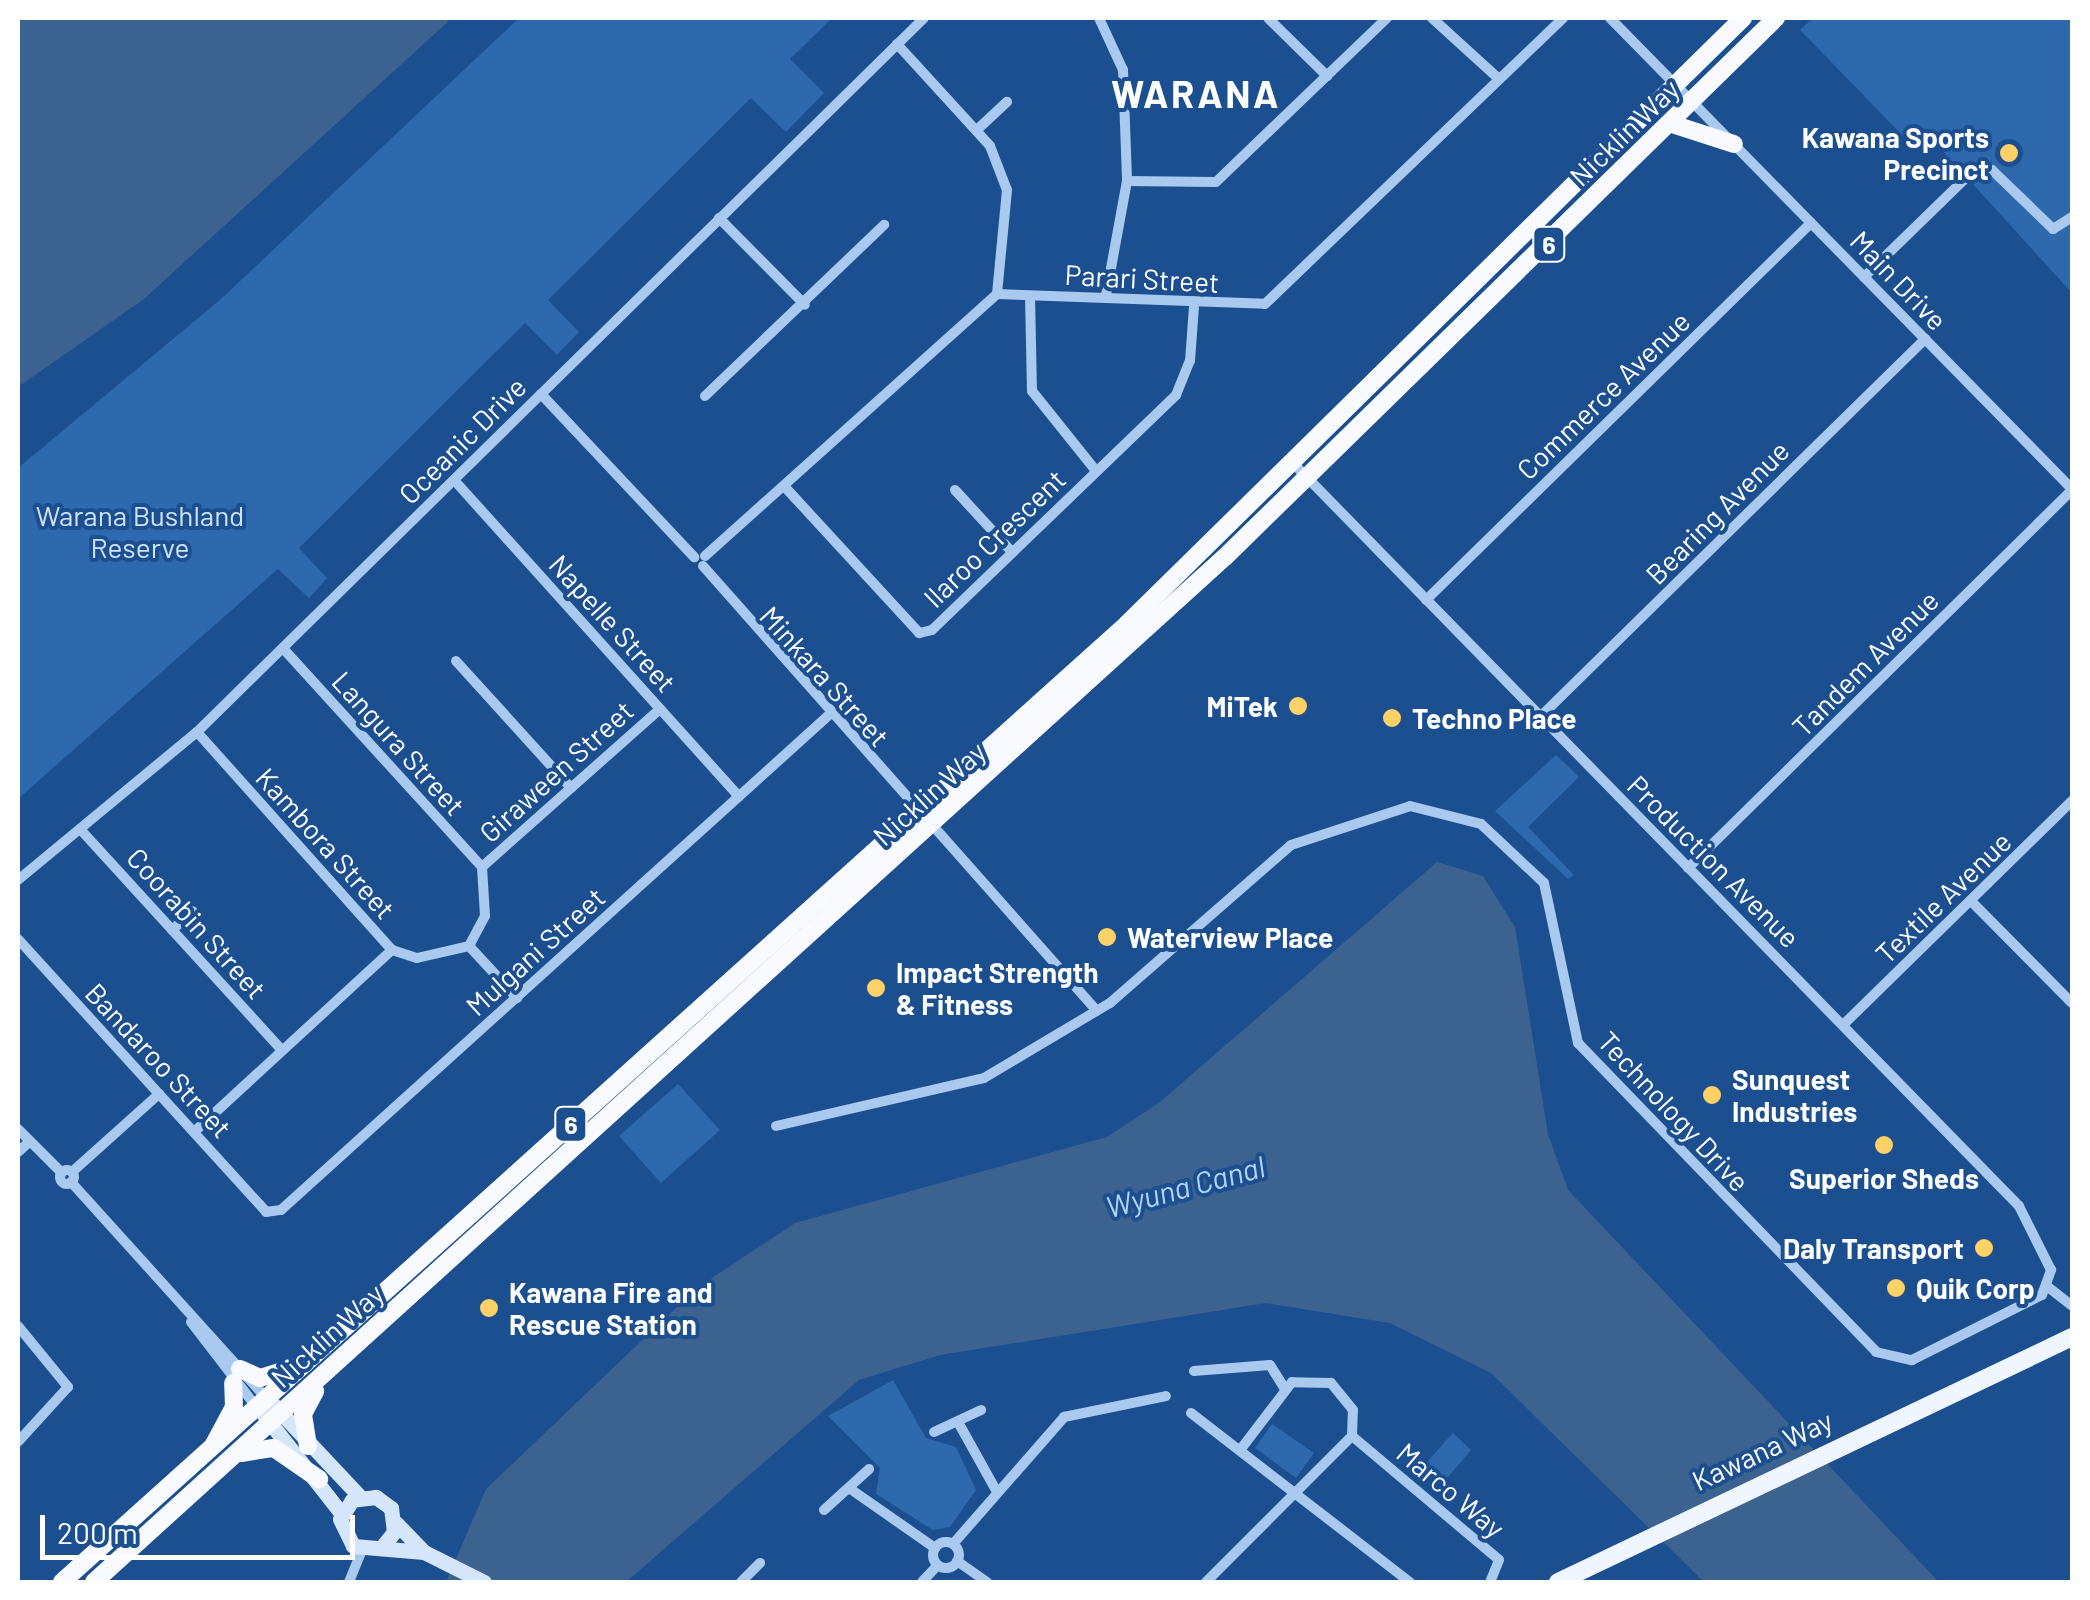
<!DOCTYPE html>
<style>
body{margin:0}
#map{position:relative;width:2090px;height:1600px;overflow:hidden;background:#1b4f8f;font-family:Barlow,sans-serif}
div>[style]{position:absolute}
.green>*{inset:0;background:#2e69ad}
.water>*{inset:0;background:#3c6290}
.minor>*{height:10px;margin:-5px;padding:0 5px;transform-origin:5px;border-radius:5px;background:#a9c9ee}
.minor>.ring{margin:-5px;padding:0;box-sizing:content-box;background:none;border:10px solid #a9c9ee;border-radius:50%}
.secondary>*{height:15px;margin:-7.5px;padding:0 7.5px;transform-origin:7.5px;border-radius:7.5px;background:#d6e6fa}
.primary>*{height:18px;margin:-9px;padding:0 9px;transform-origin:9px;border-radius:9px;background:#f0f6ff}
.trunk>*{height:18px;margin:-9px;padding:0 9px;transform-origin:9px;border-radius:9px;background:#f8faff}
.dots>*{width:28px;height:28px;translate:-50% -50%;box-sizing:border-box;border:5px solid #1b4f8f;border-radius:50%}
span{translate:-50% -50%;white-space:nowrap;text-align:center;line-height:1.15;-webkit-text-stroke:8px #1b4f8f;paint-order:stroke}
.shield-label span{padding:2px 8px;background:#1b4f8f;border:2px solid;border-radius:8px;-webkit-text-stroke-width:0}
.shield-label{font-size:25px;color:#fff;font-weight:700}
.street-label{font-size:28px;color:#fff}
.poi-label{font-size:28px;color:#fff;font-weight:700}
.right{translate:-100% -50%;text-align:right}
.left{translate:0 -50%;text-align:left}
.park-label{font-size:28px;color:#cfe3fa}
.water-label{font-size:30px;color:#b5d3f5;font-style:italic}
.district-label{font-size:38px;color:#fff;font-weight:700;letter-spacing:2.5px}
.frame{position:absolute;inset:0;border:20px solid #fff;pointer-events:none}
.scale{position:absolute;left:40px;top:1515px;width:315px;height:45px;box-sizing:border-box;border:5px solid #fff;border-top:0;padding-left:12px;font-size:30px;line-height:35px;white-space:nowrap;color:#fff;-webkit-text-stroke:8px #1b4f8f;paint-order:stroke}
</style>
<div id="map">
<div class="green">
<i style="clip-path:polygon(519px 18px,832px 18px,790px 59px,824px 93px,786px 132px,751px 98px,548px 300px,579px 332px,557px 355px,525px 323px,299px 548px,327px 578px,309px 598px,278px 569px,18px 799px,18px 468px,221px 299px)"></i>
<i style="clip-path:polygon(1813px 18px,2072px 18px,2072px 293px,1920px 126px,1906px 139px,1800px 30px)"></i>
<i style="clip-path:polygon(1556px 755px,1579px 777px,1528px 827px,1574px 875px,1568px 879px,1495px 811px)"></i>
<i style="clip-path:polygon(678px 1084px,720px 1130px,661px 1183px,619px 1136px)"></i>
<i style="clip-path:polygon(893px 1380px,926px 1438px,956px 1447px,976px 1490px,950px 1527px,933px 1530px,876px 1494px,880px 1468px,828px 1416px)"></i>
<i style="clip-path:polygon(1272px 1424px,1314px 1453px,1296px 1478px,1255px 1448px)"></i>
<i style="clip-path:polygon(1453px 1433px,1471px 1450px,1437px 1490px,1416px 1474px)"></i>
</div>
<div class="water">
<i style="clip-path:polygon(18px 18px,452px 18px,144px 299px,18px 387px)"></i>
<i style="clip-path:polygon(1437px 862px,1483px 876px,1515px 927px,1548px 1134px,1568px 1190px,1939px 1582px,1704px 1582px,1491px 1373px,1390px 1323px,1266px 1303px,940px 1355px,859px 1380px,626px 1582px,446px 1582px,486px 1489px,697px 1288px,795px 1223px,1107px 1137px,1160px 1102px)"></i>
</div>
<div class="minor">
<i style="left:1099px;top:18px;width:57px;rotate:65.2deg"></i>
<i style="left:1123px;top:70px;width:111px;rotate:87.9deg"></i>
<i style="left:1127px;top:181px;width:116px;rotate:100.4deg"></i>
<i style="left:1268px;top:18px;width:83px;rotate:44.5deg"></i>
<i style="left:1432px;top:18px;width:91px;rotate:42.3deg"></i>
<i style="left:1610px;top:18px;width:660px;rotate:45.55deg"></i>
<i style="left:897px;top:44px;width:138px;rotate:47.6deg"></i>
<i style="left:990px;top:146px;width:47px;rotate:68.9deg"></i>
<i style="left:1007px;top:190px;width:104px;rotate:95.5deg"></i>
<i style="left:980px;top:127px;width:37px;rotate:-43deg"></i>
<i style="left:1127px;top:181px;width:89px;rotate:0.6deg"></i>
<i style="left:1216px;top:182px;width:237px;rotate:-43.8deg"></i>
<i style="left:719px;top:218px;width:122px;rotate:45.3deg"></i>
<i style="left:1864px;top:277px;width:155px;rotate:-44.2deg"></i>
<i style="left:1975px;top:169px;width:17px;rotate:3deg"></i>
<i style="left:1992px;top:170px;width:85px;rotate:44deg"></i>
<i style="left:2053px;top:229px;width:22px;rotate:-32deg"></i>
<i style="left:1030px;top:296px;width:95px;rotate:88.8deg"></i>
<i style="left:1032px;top:391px;width:102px;rotate:51.3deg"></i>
<i style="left:541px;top:394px;width:224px;rotate:46.8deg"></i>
<i style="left:705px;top:396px;width:248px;rotate:-43.7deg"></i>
<i style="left:454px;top:480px;width:426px;rotate:48deg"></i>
<i style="left:784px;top:486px;width:200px;rotate:47.4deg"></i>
<i style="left:919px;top:633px;width:13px;rotate:-13deg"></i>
<i style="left:932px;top:630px;width:339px;rotate:-43.9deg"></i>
<i style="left:1176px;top:395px;width:37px;rotate:-68deg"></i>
<i style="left:1190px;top:361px;width:54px;rotate:-85.8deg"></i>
<i style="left:955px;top:490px;width:84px;rotate:47.4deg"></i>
<i style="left:705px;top:556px;width:392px;rotate:-41.9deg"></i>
<i style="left:997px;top:294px;width:268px;rotate:2.1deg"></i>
<i style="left:1265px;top:304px;width:413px;rotate:-43.8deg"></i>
<i style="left:703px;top:566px;width:594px;rotate:48.48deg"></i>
<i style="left:1426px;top:600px;width:539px;rotate:-44.4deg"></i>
<i style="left:456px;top:661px;width:171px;rotate:47.8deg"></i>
<i style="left:1540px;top:717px;width:540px;rotate:-44.47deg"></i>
<i style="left:197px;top:732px;width:292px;rotate:48.2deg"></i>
<i style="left:392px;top:950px;width:26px;rotate:18deg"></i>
<i style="left:417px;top:958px;width:53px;rotate:-13deg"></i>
<i style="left:469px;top:946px;width:34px;rotate:-62deg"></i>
<i style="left:485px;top:916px;width:49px;rotate:-93.5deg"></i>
<i style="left:482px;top:867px;width:296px;rotate:-132.3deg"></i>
<i style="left:80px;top:829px;width:297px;rotate:47.6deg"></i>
<i style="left:482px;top:867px;width:238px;rotate:-41.6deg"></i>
<i style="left:1688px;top:868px;width:539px;rotate:-44.55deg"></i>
<i style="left:18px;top:880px;width:232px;rotate:-39.6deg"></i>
<i style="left:197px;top:732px;width:1019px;rotate:-44.48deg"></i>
<i style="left:1972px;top:902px;width:142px;rotate:45.3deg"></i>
<i style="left:172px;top:930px;width:28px;rotate:-42deg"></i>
<i style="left:18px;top:939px;width:369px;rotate:47.7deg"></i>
<i style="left:266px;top:1212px;width:15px;rotate:-8deg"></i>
<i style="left:281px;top:1210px;width:738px;rotate:-42.09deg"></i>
<i style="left:469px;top:946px;width:71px;rotate:47.3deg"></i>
<i style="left:1844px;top:1024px;width:319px;rotate:-44.4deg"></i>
<i style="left:776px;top:1126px;width:213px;rotate:-13deg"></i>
<i style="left:984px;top:1078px;width:147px;rotate:-30.8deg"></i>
<i style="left:1110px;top:1003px;width:240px;rotate:-41.1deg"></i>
<i style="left:1291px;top:845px;width:125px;rotate:-18.1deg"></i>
<i style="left:1410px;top:806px;width:73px;rotate:14.2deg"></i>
<i style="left:1481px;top:824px;width:86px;rotate:43.1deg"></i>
<i style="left:1544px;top:883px;width:164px;rotate:78deg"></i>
<i style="left:1578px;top:1043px;width:429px;rotate:46deg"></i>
<i style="left:1876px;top:1352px;width:37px;rotate:13deg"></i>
<i style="left:1912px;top:1360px;width:145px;rotate:-26.6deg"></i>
<i style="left:2042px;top:1295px;width:27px;rotate:-70deg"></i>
<i style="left:2051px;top:1270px;width:72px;rotate:-116.6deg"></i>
<i style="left:2019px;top:1206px;width:1040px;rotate:-134.34deg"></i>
<i style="left:18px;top:1129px;width:62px;rotate:45deg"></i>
<i style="left:195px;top:1131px;width:268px;rotate:-42.6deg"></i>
<i style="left:18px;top:1152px;width:15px;rotate:-42deg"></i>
<i class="ring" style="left:60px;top:1170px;width:4px;height:4px"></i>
<i style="left:72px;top:1172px;width:117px;rotate:-41.9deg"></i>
<i style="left:71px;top:1182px;width:294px;rotate:47.9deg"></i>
<i style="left:2048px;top:1287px;width:31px;rotate:38deg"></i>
<i style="left:191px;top:1322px;width:110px;rotate:52.4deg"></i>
<i style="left:18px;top:1326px;width:79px;rotate:50.7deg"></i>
<i style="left:68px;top:1387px;width:74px;rotate:132.3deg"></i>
<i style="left:1194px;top:1371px;width:76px;rotate:-4.5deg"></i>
<i style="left:1270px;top:1365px;width:28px;rotate:58deg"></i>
<i style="left:1191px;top:1413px;width:277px;rotate:37.7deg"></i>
<i style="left:958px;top:1422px;width:80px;rotate:60.9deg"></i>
<i style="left:934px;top:1432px;width:52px;rotate:-25.1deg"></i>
<i style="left:1352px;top:1436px;width:192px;rotate:40.1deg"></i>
<i style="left:1499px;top:1560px;width:24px;rotate:112deg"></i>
<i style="left:849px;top:1488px;width:105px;rotate:34.9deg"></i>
<i style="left:824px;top:1510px;width:61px;rotate:-42.3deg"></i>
<i class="ring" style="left:933px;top:1542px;width:16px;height:16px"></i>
<i style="left:953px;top:1544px;width:169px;rotate:-48.8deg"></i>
<i style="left:1064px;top:1417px;width:104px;rotate:-11.6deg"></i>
<i style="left:957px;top:1561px;width:37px;rotate:35deg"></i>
<i style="left:349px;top:1582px;width:35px;rotate:-68deg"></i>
<i style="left:741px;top:1582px;width:27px;rotate:-45deg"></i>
<i style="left:922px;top:1582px;width:23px;rotate:-47deg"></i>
<i style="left:1206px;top:1582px;width:206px;rotate:-45deg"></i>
<i style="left:1352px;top:1436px;width:26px;rotate:-88deg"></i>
<i style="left:1353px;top:1410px;width:35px;rotate:-129deg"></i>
<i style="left:1331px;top:1383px;width:39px;rotate:-179deg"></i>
<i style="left:1292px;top:1382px;width:84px;rotate:127.3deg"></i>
</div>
<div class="secondary">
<i style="left:269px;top:1400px;width:133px;rotate:46.8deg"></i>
<i style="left:264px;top:1415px;width:126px;rotate:51.8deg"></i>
<i style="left:396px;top:1523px;width:40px;rotate:46deg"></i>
<i style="left:424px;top:1552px;width:67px;rotate:26.6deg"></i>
<i style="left:381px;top:1548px;width:21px;rotate:-51deg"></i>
<i style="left:394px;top:1532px;width:24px;rotate:-97deg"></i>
<i style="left:391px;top:1508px;width:19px;rotate:-144deg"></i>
<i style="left:376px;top:1497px;width:24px;rotate:173deg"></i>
<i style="left:352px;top:1500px;width:22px;rotate:122deg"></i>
<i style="left:340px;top:1519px;width:30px;rotate:64deg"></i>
<i style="left:353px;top:1546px;width:71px;rotate:4.8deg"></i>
</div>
<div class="primary">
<i style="left:1558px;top:1582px;width:569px;rotate:-25.48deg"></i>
</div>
<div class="trunk">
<i style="left:1672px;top:124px;width:65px;rotate:17.9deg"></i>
<i style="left:240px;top:1369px;width:22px;rotate:24deg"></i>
<i style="left:260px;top:1378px;width:47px;rotate:-17.3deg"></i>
<i style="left:213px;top:1446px;width:44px;rotate:-61.7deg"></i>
<i style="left:234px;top:1407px;width:24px;rotate:-92deg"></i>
<i style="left:308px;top:1446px;width:32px;rotate:-99deg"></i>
<i style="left:303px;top:1414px;width:26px;rotate:-62deg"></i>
<i style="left:241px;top:1453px;width:33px;rotate:-9deg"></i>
<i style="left:274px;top:1448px;width:55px;rotate:34.6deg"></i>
<i style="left:62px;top:1582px;width:1432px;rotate:-41.97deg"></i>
<i style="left:1127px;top:624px;width:864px;rotate:-44.53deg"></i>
<i style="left:94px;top:1582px;width:1526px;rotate:-42.19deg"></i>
<i style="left:1225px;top:557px;width:771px;rotate:-44.37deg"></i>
</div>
<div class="dots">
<i style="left:2009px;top:153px;background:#ffd166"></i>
<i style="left:1298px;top:706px;background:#ffd166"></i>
<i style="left:1392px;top:718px;background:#ffd166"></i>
<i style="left:1107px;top:937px;background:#ffd166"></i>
<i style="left:876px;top:988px;background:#ffd166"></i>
<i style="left:1712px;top:1095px;background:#ffd166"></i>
<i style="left:1884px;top:1145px;background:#ffd166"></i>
<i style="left:1984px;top:1248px;background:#ffd166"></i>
<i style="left:1896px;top:1288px;background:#ffd166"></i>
<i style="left:489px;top:1308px;background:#ffd166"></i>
</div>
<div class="shield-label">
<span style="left:1549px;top:244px">6</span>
<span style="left:571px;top:1124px">6</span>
</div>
<div class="street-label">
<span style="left:1624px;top:132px;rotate:-44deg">Nicklin Way</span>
<span style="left:1142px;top:278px;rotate:3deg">Parari Street</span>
<span style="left:1899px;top:280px;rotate:46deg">Main Drive</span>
<span style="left:1603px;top:395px;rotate:-44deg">Commerce Avenue</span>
<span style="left:462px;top:440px;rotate:-45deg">Oceanic Drive</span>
<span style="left:1717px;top:512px;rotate:-45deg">Bearing Avenue</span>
<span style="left:994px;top:538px;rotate:-44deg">Ilaroo Crescent</span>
<span style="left:613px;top:623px;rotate:48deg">Napelle Street</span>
<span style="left:1865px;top:663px;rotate:-45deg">Tandem Avenue</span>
<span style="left:825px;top:676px;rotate:48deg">Minkara Street</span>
<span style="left:399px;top:743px;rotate:48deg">Langura Street</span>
<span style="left:556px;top:771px;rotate:-42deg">Giraween Street</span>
<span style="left:929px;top:793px;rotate:-42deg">Nicklin Way</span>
<span style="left:326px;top:843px;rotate:48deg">Kambora Street</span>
<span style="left:1714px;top:861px;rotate:45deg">Production Avenue</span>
<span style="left:1943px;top:897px;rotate:-44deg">Textile Avenue</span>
<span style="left:197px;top:923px;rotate:48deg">Coorabin Street</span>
<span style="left:535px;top:951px;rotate:-42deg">Mulgani Street</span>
<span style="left:159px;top:1060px;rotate:47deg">Bandaroo Street</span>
<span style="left:1674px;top:1111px;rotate:47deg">Technology Drive</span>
<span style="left:327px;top:1335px;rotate:-42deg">Nicklin Way</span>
<span style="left:1762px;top:1450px;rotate:-25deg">Kawana Way</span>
<span style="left:1451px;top:1490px;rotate:40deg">Marco Way</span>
</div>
<div class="poi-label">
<span class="right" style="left:1989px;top:153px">Kawana Sports<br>Precinct</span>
<span class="right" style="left:1278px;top:706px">MiTek</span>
<span class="left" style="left:1412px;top:718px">Techno Place</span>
<span class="left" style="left:1127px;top:937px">Waterview Place</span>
<span class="left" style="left:896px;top:988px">Impact Strength<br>&amp; Fitness</span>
<span class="left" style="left:1732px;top:1095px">Sunquest<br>Industries</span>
<span style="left:1884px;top:1178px">Superior Sheds</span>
<span class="right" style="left:1964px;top:1248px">Daly Transport</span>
<span class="left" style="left:1916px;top:1288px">Quik Corp</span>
<span class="left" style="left:509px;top:1308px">Kawana Fire and<br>Rescue Station</span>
</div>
<div class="park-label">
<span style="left:140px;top:531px">Warana Bushland<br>Reserve</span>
</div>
<div class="water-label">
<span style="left:1185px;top:1186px;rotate:-15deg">Wyuna Canal</span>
</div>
<div class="district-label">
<span style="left:1196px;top:94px">WARANA</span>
</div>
<div class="frame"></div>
<div class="scale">200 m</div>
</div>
